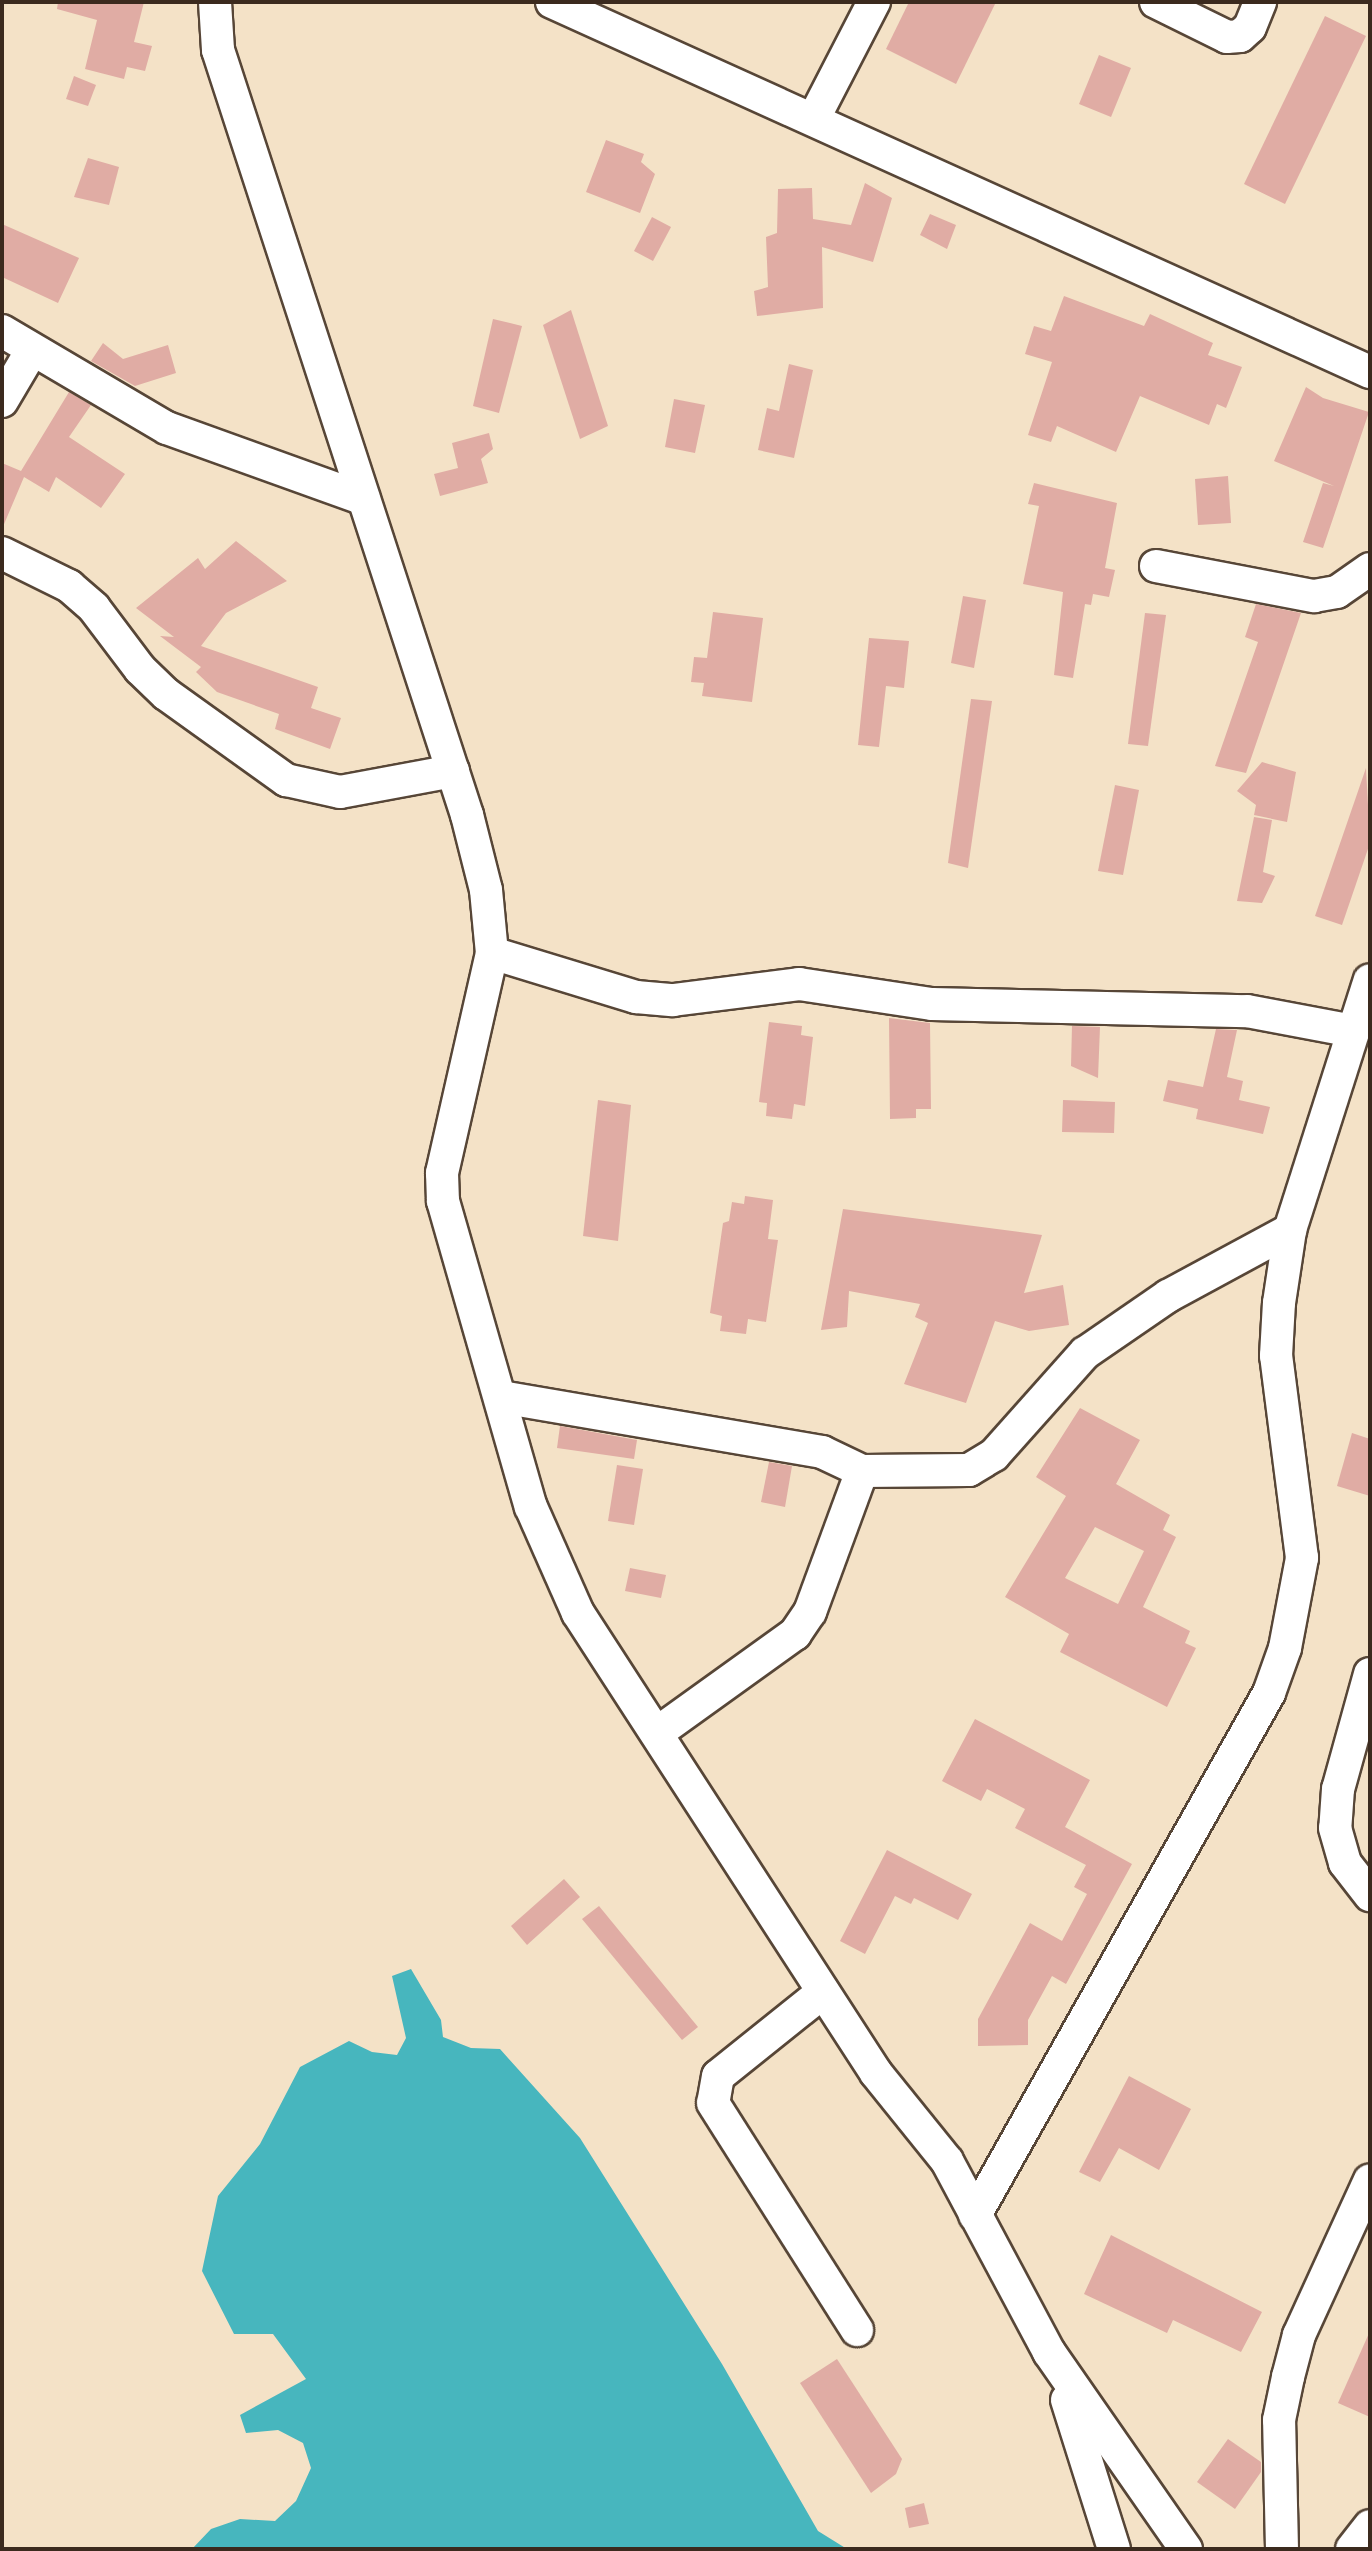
<!DOCTYPE html>
<style>
body{margin:0}
#map{position:relative;width:1372px;height:2551px;overflow:hidden;background:#f4e2c7;font-family:Kalam,sans-serif}
div>[style]{position:absolute}
.water>*{inset:0;background:#47b6be}
.building>*{inset:0;background:#e0aca4}
.roads{filter:drop-shadow(2px 0 #574637) drop-shadow(-2px 0 #574637) drop-shadow(0 2px #574637) drop-shadow(0 -2px #574637)}
.minor>*{height:32px;margin:-16px;padding:0 16px;transform-origin:16px;border-radius:16px;background:#fff}
span{translate:-50% -50%;white-space:nowrap;text-align:center;line-height:1.15;-webkit-text-stroke:8px #fff;paint-order:stroke}
.frame{position:absolute;inset:0;border:4px solid #3b2a1e;pointer-events:none}
</style>
<div id="map">
<div class="water">
<i style="clip-path:polygon(411px 1969px,441px 2020px,443px 2037px,471px 2048px,500px 2049px,580px 2138px,722px 2364px,818px 2531px,847px 2549px,192px 2549px,211px 2529px,240px 2519px,275px 2521px,296px 2501px,311px 2468px,303px 2443px,278px 2430px,246px 2433px,240px 2415px,306px 2379px,273px 2334px,234px 2334px,202px 2271px,218px 2196px,260px 2144px,300px 2067px,349px 2041px,372px 2052px,397px 2055px,406px 2038px,392px 1976px)"></i>
</div>
<div class="building">
<i style="clip-path:polygon(58px 2px,144px 2px,134px 42px,152px 46px,145px 71px,127px 67px,124px 79px,85px 69px,97px 20px,57px 9px)"></i>
<i style="clip-path:polygon(909px 2px,996px 2px,956px 84px,886px 49px)"></i>
<i style="clip-path:polygon(1325px 16px,1366px 36px,1285px 204px,1244px 184px)"></i>
<i style="clip-path:polygon(1099px 55px,1131px 68px,1111px 117px,1079px 104px)"></i>
<i style="clip-path:polygon(74px 76px,96px 85px,88px 106px,66px 99px)"></i>
<i style="clip-path:polygon(606px 140px,644px 154px,641px 162px,655px 174px,640px 213px,586px 192px)"></i>
<i style="clip-path:polygon(88px 158px,119px 167px,109px 205px,74px 197px)"></i>
<i style="clip-path:polygon(865px 183px,892px 198px,873px 262px,822px 247px,823px 308px,757px 316px,754px 291px,768px 287px,766px 237px,777px 233px,778px 189px,812px 188px,813px 219px,851px 225px)"></i>
<i style="clip-path:polygon(930px 214px,956px 225px,947px 249px,920px 235px)"></i>
<i style="clip-path:polygon(652px 217px,671px 227px,653px 261px,634px 251px)"></i>
<i style="clip-path:polygon(2px 224px,79px 258px,58px 303px,2px 277px)"></i>
<i style="clip-path:polygon(1064px 296px,1144px 326px,1150px 314px,1213px 343px,1208px 355px,1242px 367px,1226px 408px,1217px 404px,1209px 425px,1140px 396px,1116px 452px,1057px 426px,1051px 442px,1028px 435px,1052px 362px,1025px 354px,1034px 326px,1051px 331px)"></i>
<i style="clip-path:polygon(571px 310px,608px 426px,580px 439px,543px 325px)"></i>
<i style="clip-path:polygon(493px 319px,522px 326px,499px 413px,473px 406px)"></i>
<i style="clip-path:polygon(103px 343px,123px 359px,168px 345px,176px 373px,135px 386px,91px 361px)"></i>
<i style="clip-path:polygon(789px 364px,813px 370px,794px 458px,758px 450px,767px 408px,779px 411px)"></i>
<i style="clip-path:polygon(1306px 387px,1323px 398px,1369px 412px,1323px 548px,1303px 542px,1323px 483px,1334px 486px,1274px 461px)"></i>
<i style="clip-path:polygon(69px 392px,91px 405px,69px 437px,125px 474px,101px 508px,56px 477px,49px 492px,24px 477px,2px 529px,2px 463px,21px 471px)"></i>
<i style="clip-path:polygon(674px 399px,705px 405px,695px 453px,665px 447px)"></i>
<i style="clip-path:polygon(489px 433px,493px 449px,481px 459px,488px 483px,440px 496px,434px 474px,458px 468px,452px 443px)"></i>
<i style="clip-path:polygon(1228px 476px,1231px 523px,1198px 525px,1195px 479px)"></i>
<i style="clip-path:polygon(1034px 483px,1117px 503px,1105px 568px,1115px 570px,1109px 597px,1093px 594px,1091px 605px,1085px 604px,1073px 678px,1054px 675px,1063px 592px,1023px 584px,1039px 506px,1028px 504px)"></i>
<i style="clip-path:polygon(236px 541px,287px 581px,226px 613px,201px 646px,318px 687px,311px 708px,341px 718px,330px 749px,275px 729px,279px 714px,217px 692px,196px 672px,201px 667px,160px 636px,174px 637px,136px 608px,198px 558px,205px 569px)"></i>
<i style="clip-path:polygon(963px 596px,986px 600px,974px 668px,951px 663px)"></i>
<i style="clip-path:polygon(1256px 604px,1301px 613px,1246px 773px,1215px 766px,1258px 642px,1245px 637px)"></i>
<i style="clip-path:polygon(713px 612px,763px 618px,752px 702px,702px 696px,704px 683px,691px 682px,694px 657px,707px 658px)"></i>
<i style="clip-path:polygon(1145px 613px,1166px 615px,1148px 746px,1128px 744px)"></i>
<i style="clip-path:polygon(869px 638px,909px 641px,904px 688px,886px 686px,879px 747px,858px 745px)"></i>
<i style="clip-path:polygon(971px 699px,992px 701px,968px 868px,948px 863px)"></i>
<i style="clip-path:polygon(1262px 762px,1296px 772px,1287px 822px,1254px 815px,1256px 805px,1237px 791px)"></i>
<i style="clip-path:polygon(1366px 768px,1370px 843px,1342px 925px,1315px 916px)"></i>
<i style="clip-path:polygon(1115px 785px,1139px 790px,1123px 875px,1098px 871px)"></i>
<i style="clip-path:polygon(1254px 817px,1272px 820px,1263px 872px,1275px 876px,1262px 903px,1237px 901px)"></i>
<i style="clip-path:polygon(889px 1018px,930px 1023px,931px 1109px,916px 1109px,916px 1118px,890px 1119px)"></i>
<i style="clip-path:polygon(769px 1022px,802px 1026px,801px 1035px,813px 1037px,805px 1106px,794px 1104px,792px 1119px,766px 1116px,767px 1103px,759px 1102px)"></i>
<i style="clip-path:polygon(1072px 1026px,1100px 1027px,1098px 1078px,1071px 1066px)"></i>
<i style="clip-path:polygon(1216px 1029px,1237px 1030px,1227px 1077px,1243px 1081px,1239px 1100px,1270px 1107px,1263px 1134px,1196px 1119px,1198px 1109px,1163px 1101px,1168px 1080px,1203px 1087px)"></i>
<i style="clip-path:polygon(598px 1100px,631px 1105px,618px 1241px,583px 1236px)"></i>
<i style="clip-path:polygon(1063px 1100px,1115px 1102px,1114px 1133px,1062px 1132px)"></i>
<i style="clip-path:polygon(745px 1196px,773px 1200px,768px 1239px,778px 1240px,766px 1322px,748px 1319px,746px 1334px,720px 1331px,722px 1316px,710px 1313px,723px 1223px,729px 1221px,732px 1202px,744px 1204px)"></i>
<i style="clip-path:polygon(843px 1209px,1042px 1235px,1024px 1293px,1063px 1285px,1069px 1325px,1029px 1331px,995px 1321px,966px 1403px,904px 1384px,928px 1323px,915px 1317px,920px 1304px,849px 1291px,847px 1327px,821px 1330px)"></i>
<i style="clip-path:polygon(evenodd,1080px 1408px,1140px 1440px,1116px 1484px,1170px 1515px,1163px 1530px,1176px 1537px,1143px 1607px,1190px 1631px,1185px 1643px,1196px 1648px,1167px 1707px,1060px 1652px,1069px 1634px,1005px 1597px,1066px 1496px,1036px 1477px,1080px 1408px,1095px 1527px,1144px 1551px,1118px 1604px,1065px 1578px,1095px 1527px)"></i>
<i style="clip-path:polygon(560px 1426px,637px 1440px,634px 1459px,557px 1448px)"></i>
<i style="clip-path:polygon(1352px 1433px,1370px 1439px,1370px 1496px,1337px 1486px)"></i>
<i style="clip-path:polygon(769px 1462px,792px 1466px,785px 1507px,761px 1502px)"></i>
<i style="clip-path:polygon(617px 1465px,643px 1469px,634px 1525px,608px 1521px)"></i>
<i style="clip-path:polygon(630px 1568px,666px 1575px,661px 1598px,625px 1591px)"></i>
<i style="clip-path:polygon(975px 1719px,1090px 1780px,1065px 1827px,1132px 1864px,1066px 1984px,1052px 1976px,1028px 2020px,1028px 2045px,978px 2046px,978px 2019px,1030px 1923px,1062px 1941px,1087px 1894px,1074px 1887px,1086px 1865px,1015px 1828px,1025px 1809px,987px 1789px,981px 1801px,942px 1781px)"></i>
<i style="clip-path:polygon(887px 1850px,972px 1894px,958px 1920px,914px 1898px,911px 1904px,895px 1896px,865px 1954px,840px 1941px)"></i>
<i style="clip-path:polygon(564px 1879px,580px 1897px,527px 1945px,511px 1926px)"></i>
<i style="clip-path:polygon(599px 1906px,698px 2027px,682px 2040px,582px 1919px)"></i>
<i style="clip-path:polygon(1129px 2076px,1191px 2109px,1159px 2170px,1119px 2148px,1100px 2182px,1079px 2172px)"></i>
<i style="clip-path:polygon(1111px 2235px,1262px 2312px,1241px 2352px,1173px 2320px,1167px 2333px,1084px 2294px)"></i>
<i style="clip-path:polygon(1370px 2331px,1370px 2417px,1338px 2403px)"></i>
<i style="clip-path:polygon(837px 2359px,902px 2459px,896px 2474px,871px 2493px,800px 2383px)"></i>
<i style="clip-path:polygon(1228px 2439px,1261px 2462px,1261px 2472px,1235px 2509px,1197px 2482px)"></i>
<i style="clip-path:polygon(924px 2503px,929px 2524px,909px 2528px,905px 2508px)"></i>
</div>
<div class="roads">
<div class="minor">
<i style="left:215px;top:2px;width:48px;rotate:86.4deg"></i>
<i style="left:218px;top:50px;width:805px;rotate:71.97deg"></i>
<i style="left:467px;top:815px;width:77px;rotate:75.8deg"></i>
<i style="left:486px;top:890px;width:63px;rotate:84.6deg"></i>
<i style="left:492px;top:953px;width:226px;rotate:102.8deg"></i>
<i style="left:442px;top:1173px;width:28px;rotate:88deg"></i>
<i style="left:443px;top:1201px;width:318px;rotate:74deg"></i>
<i style="left:531px;top:1507px;width:116px;rotate:66.1deg"></i>
<i style="left:578px;top:1613px;width:548px;rotate:57.06deg"></i>
<i style="left:876px;top:2073px;width:113px;rotate:51.1deg"></i>
<i style="left:947px;top:2161px;width:217px;rotate:61.9deg"></i>
<i style="left:1049px;top:2352px;width:240px;rotate:55.2deg"></i>
<i style="left:552px;top:2px;width:898px;rotate:24.34deg"></i>
<i style="left:1156px;top:2px;width:79px;rotate:26.2deg"></i>
<i style="left:1227px;top:37px;width:13px;rotate:-4deg"></i>
<i style="left:1240px;top:36px;width:13px;rotate:-42deg"></i>
<i style="left:1250px;top:27px;width:27px;rotate:-68deg"></i>
<i style="left:814px;top:118px;width:131px;rotate:-62.7deg"></i>
<i style="left:2px;top:331px;width:191px;rotate:30.5deg"></i>
<i style="left:167px;top:428px;width:209px;rotate:19.8deg"></i>
<i style="left:2px;top:401px;width:59px;rotate:-59.5deg"></i>
<i style="left:2px;top:553px;width:75px;rotate:26.2deg"></i>
<i style="left:69px;top:586px;width:33px;rotate:41deg"></i>
<i style="left:94px;top:608px;width:76px;rotate:53deg"></i>
<i style="left:140px;top:669px;width:36px;rotate:44deg"></i>
<i style="left:166px;top:694px;width:148px;rotate:35.6deg"></i>
<i style="left:286px;top:780px;width:55px;rotate:12.5deg"></i>
<i style="left:340px;top:792px;width:115px;rotate:-10.5deg"></i>
<i style="left:1156px;top:566px;width:161px;rotate:10.8deg"></i>
<i style="left:1314px;top:596px;width:23px;rotate:-10deg"></i>
<i style="left:1337px;top:592px;width:40px;rotate:-34.9deg"></i>
<i style="left:492px;top:953px;width:151px;rotate:17deg"></i>
<i style="left:636px;top:997px;width:37px;rotate:5deg"></i>
<i style="left:673px;top:1000px;width:127px;rotate:-7.2deg"></i>
<i style="left:799px;top:984px;width:134px;rotate:8.6deg"></i>
<i style="left:932px;top:1004px;width:315px;rotate:1.3deg"></i>
<i style="left:1247px;top:1011px;width:108px;rotate:10.7deg"></i>
<i style="left:501px;top:1397px;width:326px;rotate:9.7deg"></i>
<i style="left:822px;top:1452px;width:44px;rotate:25.4deg"></i>
<i style="left:862px;top:1471px;width:107px;rotate:-0.5deg"></i>
<i style="left:969px;top:1470px;width:29px;rotate:-31deg"></i>
<i style="left:994px;top:1455px;width:137px;rotate:-48.3deg"></i>
<i style="left:1085px;top:1353px;width:101px;rotate:-34.5deg"></i>
<i style="left:1168px;top:1296px;width:139px;rotate:-28.4deg"></i>
<i style="left:1370px;top:1674px;width:119px;rotate:105.5deg"></i>
<i style="left:1338px;top:1789px;width:39px;rotate:94deg"></i>
<i style="left:1335px;top:1828px;width:36px;rotate:74deg"></i>
<i style="left:1345px;top:1863px;width:41px;rotate:52deg"></i>
<i style="left:657px;top:1733px;width:170px;rotate:-35.7deg"></i>
<i style="left:795px;top:1634px;width:27px;rotate:-56deg"></i>
<i style="left:810px;top:1612px;width:150px;rotate:-69.8deg"></i>
<i style="left:823px;top:1992px;width:134px;rotate:141.3deg"></i>
<i style="left:718px;top:2076px;width:27px;rotate:100deg"></i>
<i style="left:713px;top:2103px;width:269px;rotate:57.6deg"></i>
<i style="left:975px;top:2215px;width:599px;rotate:-60.61deg"></i>
<i style="left:1269px;top:1693px;width:48px;rotate:-70.4deg"></i>
<i style="left:1285px;top:1648px;width:92px;rotate:-79.3deg"></i>
<i style="left:1302px;top:1558px;width:204px;rotate:-97.3deg"></i>
<i style="left:1276px;top:1356px;width:53px;rotate:-86.8deg"></i>
<i style="left:1279px;top:1303px;width:74px;rotate:-81.4deg"></i>
<i style="left:1290px;top:1230px;width:262px;rotate:-72.3deg"></i>
<i style="left:1067px;top:2400px;width:156px;rotate:72.5deg"></i>
<i style="left:1282px;top:2549px;width:129px;rotate:-91.3deg"></i>
<i style="left:1279px;top:2420px;width:44px;rotate:-78.2deg"></i>
<i style="left:1288px;top:2377px;width:43px;rotate:-75.3deg"></i>
<i style="left:1299px;top:2335px;width:170px;rotate:-65.4deg"></i>
<i style="left:1352px;top:2549px;width:29px;rotate:-52deg"></i>
</div>
</div>
<div class="frame"></div>
</div>
